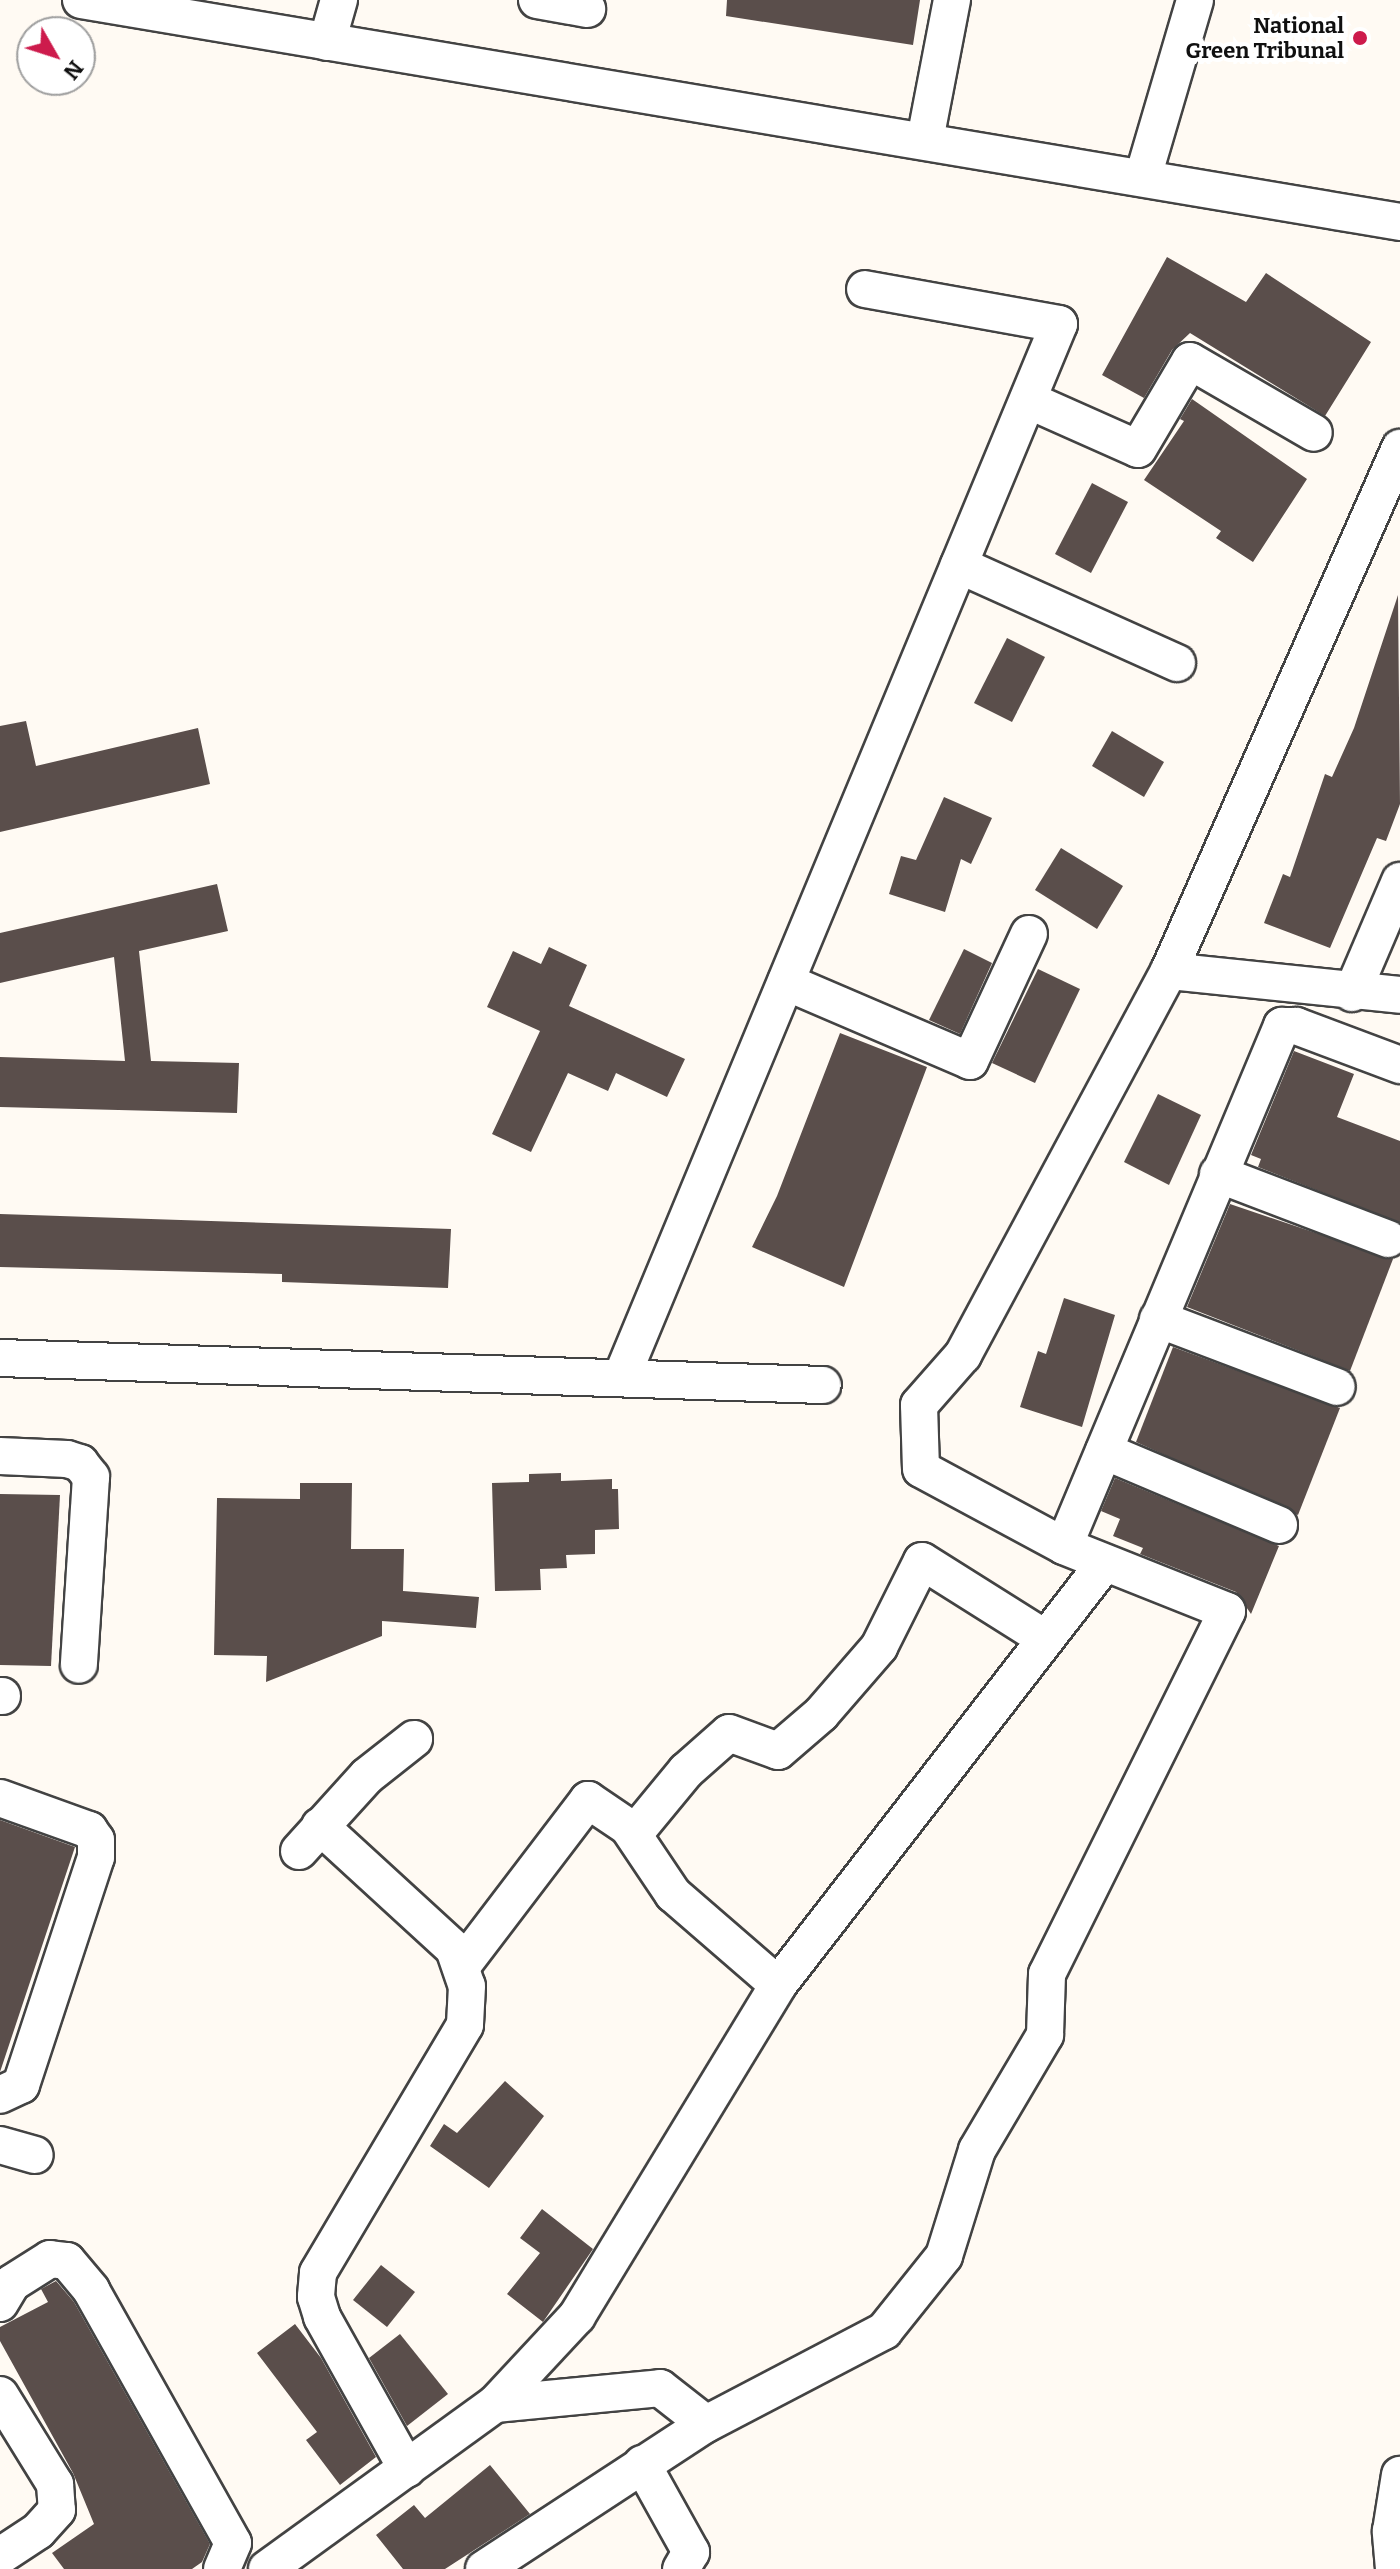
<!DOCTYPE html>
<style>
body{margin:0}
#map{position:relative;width:1400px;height:2569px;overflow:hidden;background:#fffaf3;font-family:Bitter,serif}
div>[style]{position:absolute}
.building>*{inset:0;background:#5a4e4b}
.roads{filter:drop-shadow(2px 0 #434343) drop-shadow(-2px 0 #434343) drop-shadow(0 2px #434343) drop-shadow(0 -2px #434343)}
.minor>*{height:36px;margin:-18px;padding:0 18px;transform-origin:18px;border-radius:18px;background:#fff}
.dots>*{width:22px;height:22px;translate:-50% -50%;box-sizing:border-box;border:4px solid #fff;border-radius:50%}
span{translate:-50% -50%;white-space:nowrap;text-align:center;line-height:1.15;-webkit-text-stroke:8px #fff;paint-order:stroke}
.poi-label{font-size:22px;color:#101010;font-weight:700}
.right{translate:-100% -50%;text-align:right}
.north{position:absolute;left:16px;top:16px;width:80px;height:80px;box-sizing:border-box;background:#fff;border:2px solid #9f9f9f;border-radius:50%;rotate:129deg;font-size:22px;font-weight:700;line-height:32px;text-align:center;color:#101010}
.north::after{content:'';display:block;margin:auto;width:28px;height:36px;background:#cd1b4c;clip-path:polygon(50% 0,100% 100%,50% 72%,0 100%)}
</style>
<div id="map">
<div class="building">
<i style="clip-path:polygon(727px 0,920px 0,913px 45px,726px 16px)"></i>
<i style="clip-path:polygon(1167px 257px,1246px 302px,1266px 273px,1371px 342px,1325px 416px,1190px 333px,1172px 350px,1144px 398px,1102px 375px)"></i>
<i style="clip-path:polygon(1192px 399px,1307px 479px,1253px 562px,1216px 538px,1221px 531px,1144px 480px,1184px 421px,1180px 419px)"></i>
<i style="clip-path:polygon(1092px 483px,1128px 502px,1091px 573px,1055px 554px)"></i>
<i style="clip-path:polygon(1398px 595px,1400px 804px,1386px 841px,1377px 838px,1330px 948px,1264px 923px,1283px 874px,1290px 877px,1325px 774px,1332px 777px,1354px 728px)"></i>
<i style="clip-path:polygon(1007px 638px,1045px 657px,1012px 722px,974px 703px)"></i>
<i style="clip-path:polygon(26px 721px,36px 766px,198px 728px,210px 784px,0 832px,0 726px)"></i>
<i style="clip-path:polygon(1112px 731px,1164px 762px,1144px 797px,1092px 766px)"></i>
<i style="clip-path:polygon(944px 797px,992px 818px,971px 864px,961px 859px,945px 912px,889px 894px,901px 856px,916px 860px)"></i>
<i style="clip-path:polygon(1061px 848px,1123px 886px,1097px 929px,1035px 890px)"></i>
<i style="clip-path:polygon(217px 884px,228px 931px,139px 951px,151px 1061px,239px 1063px,237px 1113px,0 1107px,0 1057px,125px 1061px,114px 957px,0 983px,0 933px)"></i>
<i style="clip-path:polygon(549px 947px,587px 965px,569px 1006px,685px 1059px,667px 1097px,616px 1073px,608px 1091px,568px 1073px,531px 1152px,492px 1134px,540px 1031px,487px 1007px,513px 951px,541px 964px)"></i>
<i style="clip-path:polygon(964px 949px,992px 963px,960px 1034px,929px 1020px)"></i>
<i style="clip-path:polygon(1038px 969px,1080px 989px,1035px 1083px,992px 1063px)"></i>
<i style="clip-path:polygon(840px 1033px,927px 1067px,844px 1287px,752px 1247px,777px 1196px)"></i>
<i style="clip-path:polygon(1294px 1051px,1354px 1074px,1337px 1117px,1400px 1141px,1400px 1223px,1258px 1167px,1261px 1159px,1251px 1155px)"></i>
<i style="clip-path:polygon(1158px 1094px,1201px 1115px,1169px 1185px,1124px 1162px)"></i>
<i style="clip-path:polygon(1230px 1204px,1393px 1259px,1350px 1371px,1187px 1307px)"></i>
<i style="clip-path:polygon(0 1214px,451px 1229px,448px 1288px,282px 1282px,282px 1274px,0 1267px)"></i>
<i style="clip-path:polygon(1064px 1298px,1115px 1315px,1082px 1427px,1020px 1407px,1038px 1351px,1046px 1354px)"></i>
<i style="clip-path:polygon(1173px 1347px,1340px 1408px,1298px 1515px,1136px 1442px)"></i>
<i style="clip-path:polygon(561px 1473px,561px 1481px,612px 1479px,612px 1489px,618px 1489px,619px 1529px,595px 1530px,595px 1554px,566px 1555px,567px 1568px,540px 1569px,541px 1590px,495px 1591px,492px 1483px,529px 1482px,529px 1474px)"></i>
<i style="clip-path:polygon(1115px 1478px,1279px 1546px,1251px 1614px,1236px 1592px,1140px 1554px,1143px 1548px,1113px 1536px,1120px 1519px,1101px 1511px)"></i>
<i style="clip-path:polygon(300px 1483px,352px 1483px,351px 1549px,404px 1549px,403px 1591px,479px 1597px,476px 1628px,382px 1621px,382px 1636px,266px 1682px,267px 1656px,214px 1655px,217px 1498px,300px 1499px)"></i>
<i style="clip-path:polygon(0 1494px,60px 1495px,51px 1666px,0 1665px)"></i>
<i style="clip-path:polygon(0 1820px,75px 1847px,0 2072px)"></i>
<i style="clip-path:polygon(505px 2081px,544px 2116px,489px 2188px,430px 2146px,444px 2124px,457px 2133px)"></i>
<i style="clip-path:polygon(542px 2209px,593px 2249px,543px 2322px,507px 2294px,540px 2253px,520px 2238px)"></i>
<i style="clip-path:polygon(381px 2265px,415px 2292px,387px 2327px,353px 2300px)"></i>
<i style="clip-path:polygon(56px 2281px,74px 2302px,210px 2544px,202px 2562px,192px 2569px,64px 2569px,52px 2553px,94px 2524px,73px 2473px,0 2341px,0 2327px,48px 2302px,41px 2289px)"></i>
<i style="clip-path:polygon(295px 2324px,321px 2358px,376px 2457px,340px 2485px,306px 2440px,317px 2432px,257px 2353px)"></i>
<i style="clip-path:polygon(400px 2334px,448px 2394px,407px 2426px,369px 2358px)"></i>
<i style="clip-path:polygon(490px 2465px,530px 2514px,445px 2569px,403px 2569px,376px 2535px,414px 2505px,425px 2518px)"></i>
</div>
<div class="roads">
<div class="minor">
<i style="left:81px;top:0;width:1338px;rotate:9.55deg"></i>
<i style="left:537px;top:0;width:51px;rotate:10.2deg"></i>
<i style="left:327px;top:42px;width:44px;rotate:-74.1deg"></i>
<i style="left:925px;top:140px;width:143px;rotate:-79.1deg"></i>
<i style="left:1143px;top:177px;width:184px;rotate:-73.6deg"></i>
<i style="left:1028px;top:400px;width:120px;rotate:24deg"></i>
<i style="left:1138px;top:449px;width:102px;rotate:-59.4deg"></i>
<i style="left:1190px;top:361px;width:143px;rotate:30.1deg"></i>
<i style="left:959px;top:565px;width:239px;rotate:24.2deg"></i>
<i style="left:1169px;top:971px;width:232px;rotate:5.9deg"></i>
<i style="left:786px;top:982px;width:200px;rotate:23.2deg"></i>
<i style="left:970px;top:1061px;width:140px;rotate:-65.1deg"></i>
<i style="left:1352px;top:993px;width:122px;rotate:-66.8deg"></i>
<i style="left:1218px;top:1174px;width:182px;rotate:20.9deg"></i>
<i style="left:1158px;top:1319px;width:191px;rotate:20.8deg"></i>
<i style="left:0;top:1358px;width:823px;rotate:1.88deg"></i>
<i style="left:622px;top:1376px;width:1139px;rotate:-67.44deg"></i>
<i style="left:1059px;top:324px;width:197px;rotate:-169.8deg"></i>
<i style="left:1104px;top:1451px;width:190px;rotate:22.9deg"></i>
<i style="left:0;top:1456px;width:67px;rotate:2.6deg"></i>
<i style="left:67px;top:1459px;width:14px;rotate:17deg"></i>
<i style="left:80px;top:1463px;width:18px;rotate:52deg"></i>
<i style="left:91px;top:1477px;width:188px;rotate:93.7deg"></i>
<i style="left:1064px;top:1546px;width:564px;rotate:-67.26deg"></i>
<i style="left:1282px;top:1026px;width:14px"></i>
<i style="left:1296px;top:1026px;width:111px;rotate:20.6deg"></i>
<i style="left:0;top:1696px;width:2px"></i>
<i style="left:0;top:1798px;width:95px;rotate:19.8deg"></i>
<i style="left:89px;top:1830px;width:12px;rotate:55deg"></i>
<i style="left:96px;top:1840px;width:17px;rotate:90deg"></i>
<i style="left:96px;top:1857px;width:240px;rotate:108.2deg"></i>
<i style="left:21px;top:2085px;width:23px;rotate:155deg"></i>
<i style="left:320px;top:1826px;width:182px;rotate:42.5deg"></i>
<i style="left:454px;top:1949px;width:39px;rotate:71deg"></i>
<i style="left:467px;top:1986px;width:39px;rotate:93deg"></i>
<i style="left:465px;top:2025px;width:288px;rotate:120.7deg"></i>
<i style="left:318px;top:2273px;width:24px;rotate:95deg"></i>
<i style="left:316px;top:2297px;width:21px;rotate:73deg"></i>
<i style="left:322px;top:2317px;width:174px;rotate:60.8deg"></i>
<i style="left:634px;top:1834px;width:82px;rotate:-50.5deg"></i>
<i style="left:686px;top:1771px;width:57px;rotate:-41.5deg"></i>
<i style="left:729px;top:1733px;width:52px;rotate:20.2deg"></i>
<i style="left:778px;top:1751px;width:57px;rotate:-40.7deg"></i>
<i style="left:821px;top:1714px;width:89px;rotate:-49.1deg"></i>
<i style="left:879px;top:1647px;width:96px;rotate:-63.4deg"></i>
<i style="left:922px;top:1561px;width:146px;rotate:32.2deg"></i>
<i style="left:299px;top:1851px;width:101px;rotate:-47.8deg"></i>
<i style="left:367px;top:1776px;width:60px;rotate:-38.2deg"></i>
<i style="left:461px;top:1967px;width:210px;rotate:-52.7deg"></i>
<i style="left:588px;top:1800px;width:48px;rotate:34deg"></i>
<i style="left:628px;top:1827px;width:81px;rotate:56.1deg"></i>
<i style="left:673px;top:1894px;width:139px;rotate:40.9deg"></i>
<i style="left:0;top:2145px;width:36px;rotate:16deg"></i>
<i style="left:0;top:2303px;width:23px;rotate:-59deg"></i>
<i style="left:12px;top:2283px;width:45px;rotate:-32.3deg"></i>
<i style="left:50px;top:2259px;width:17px;rotate:7deg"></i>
<i style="left:67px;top:2261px;width:38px;rotate:50deg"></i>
<i style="left:91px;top:2290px;width:290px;rotate:60.7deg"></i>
<i style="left:233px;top:2543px;width:28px;rotate:113deg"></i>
<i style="left:0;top:2395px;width:105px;rotate:58.3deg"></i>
<i style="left:55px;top:2484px;width:26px;rotate:86deg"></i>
<i style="left:57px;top:2510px;width:28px;rotate:132deg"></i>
<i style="left:38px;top:2531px;width:45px;rotate:146.7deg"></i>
<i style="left:495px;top:2404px;width:166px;rotate:-5.5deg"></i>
<i style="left:660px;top:2388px;width:58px;rotate:38deg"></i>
<i style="left:642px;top:2464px;width:101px;rotate:60.9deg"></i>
<i style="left:691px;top:2552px;width:20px;rotate:120deg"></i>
<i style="left:267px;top:2569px;width:281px;rotate:-35.9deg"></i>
<i style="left:495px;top:2404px;width:120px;rotate:-47deg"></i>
<i style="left:577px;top:2316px;width:387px;rotate:-58.7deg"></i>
<i style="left:778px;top:1985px;width:532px;rotate:-52.25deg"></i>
<i style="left:484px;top:2569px;width:265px;rotate:-33.2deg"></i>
<i style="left:706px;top:2424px;width:201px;rotate:-27.6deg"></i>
<i style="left:884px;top:2331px;width:96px;rotate:-51.3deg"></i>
<i style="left:944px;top:2256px;width:111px;rotate:-72.7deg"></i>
<i style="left:977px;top:2150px;width:134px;rotate:-59.4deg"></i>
<i style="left:1045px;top:2035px;width:61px;rotate:-88.1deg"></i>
<i style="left:1047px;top:1974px;width:405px;rotate:-63.6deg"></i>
<i style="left:1227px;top:1611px;width:175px;rotate:-158.3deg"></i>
<i style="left:1064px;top:1546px;width:162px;rotate:-151.7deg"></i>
<i style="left:921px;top:1469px;width:64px;rotate:-91.8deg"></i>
<i style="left:919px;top:1405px;width:67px;rotate:-48.7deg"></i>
<i style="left:963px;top:1355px;width:436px;rotate:-61.8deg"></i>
<i style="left:1169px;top:971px;width:572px;rotate:-66.17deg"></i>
<i style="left:1394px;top:2569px;width:38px;rotate:-95deg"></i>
<i style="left:1391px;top:2531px;width:57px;rotate:-80.9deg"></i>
</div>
</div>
<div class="dots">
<i style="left:1360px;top:38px;background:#cd1b4c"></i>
</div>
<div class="poi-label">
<span class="right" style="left:1344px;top:38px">National<br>Green Tribunal</span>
</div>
<div class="north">N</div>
</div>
